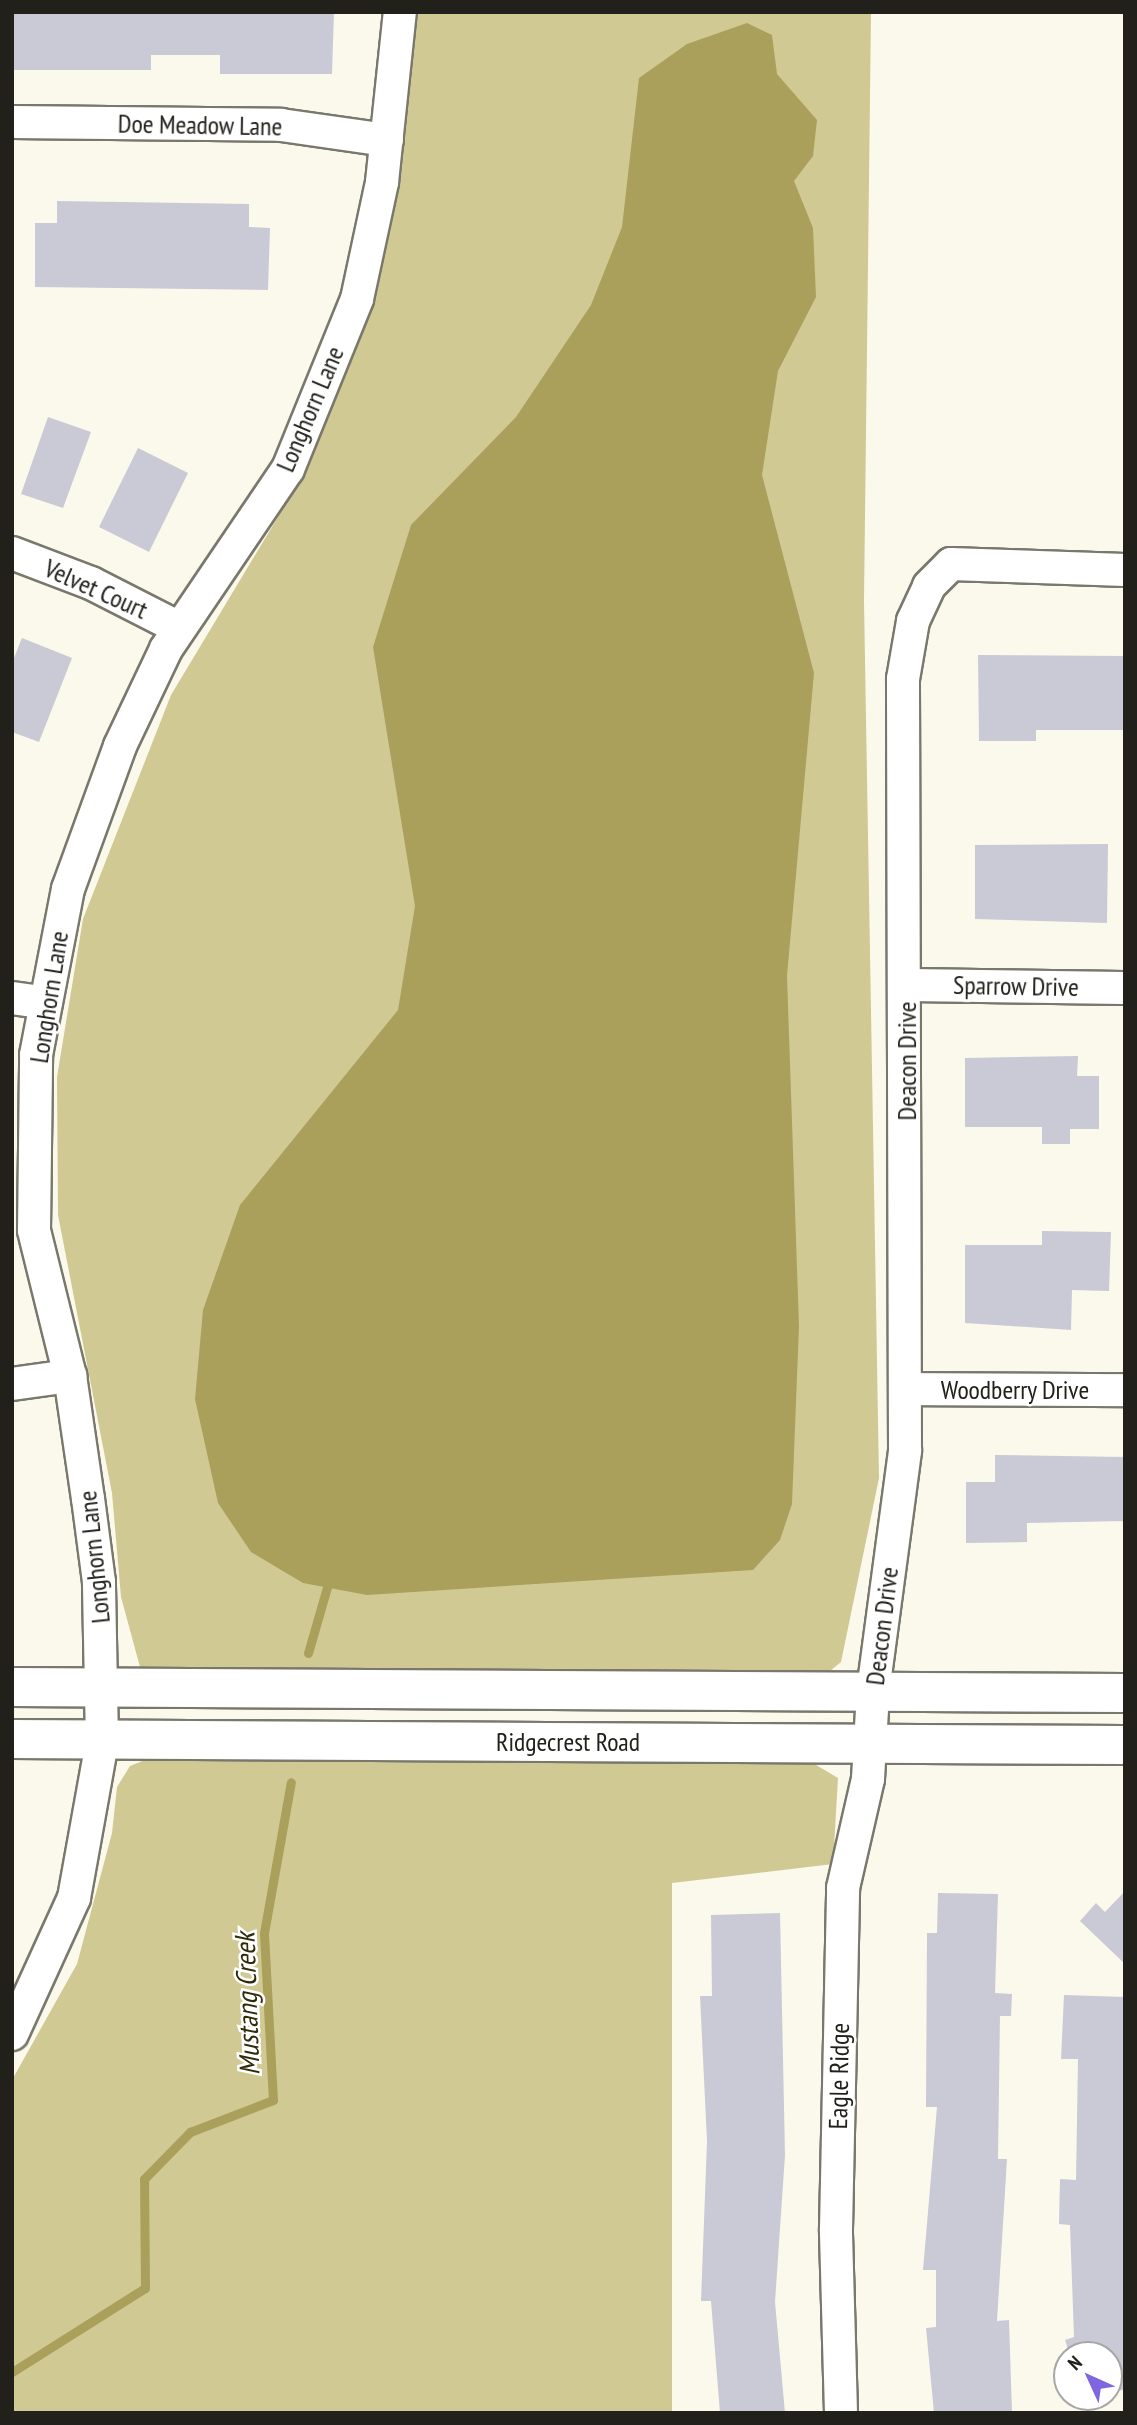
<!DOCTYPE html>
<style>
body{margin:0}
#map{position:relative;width:1137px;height:2425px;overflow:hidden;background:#fbf9eb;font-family:"PT Sans Narrow",sans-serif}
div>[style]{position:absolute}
.green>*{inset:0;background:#d0c993}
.water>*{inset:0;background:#aaa05b}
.stream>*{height:9px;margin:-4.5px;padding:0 4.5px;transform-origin:4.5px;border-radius:4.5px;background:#aaa05b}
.building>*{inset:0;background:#cac9d6}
.roads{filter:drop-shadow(2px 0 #79786c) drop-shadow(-2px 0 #79786c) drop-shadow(0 2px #79786c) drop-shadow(0 -2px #79786c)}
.street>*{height:32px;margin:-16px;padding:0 16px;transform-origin:16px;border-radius:16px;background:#fff}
.secondary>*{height:38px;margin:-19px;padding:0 19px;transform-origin:19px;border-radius:19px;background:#fff}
span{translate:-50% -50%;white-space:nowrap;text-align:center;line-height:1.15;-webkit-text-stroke:5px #fff;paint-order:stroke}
.street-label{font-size:26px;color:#21201b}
.water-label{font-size:28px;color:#2f2b0b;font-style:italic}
.frame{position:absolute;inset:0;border:14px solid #21201b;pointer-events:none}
.north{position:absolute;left:1053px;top:2341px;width:70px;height:70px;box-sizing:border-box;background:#fff;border:2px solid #a6a6a4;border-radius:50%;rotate:315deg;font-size:19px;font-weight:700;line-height:28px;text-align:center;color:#21201b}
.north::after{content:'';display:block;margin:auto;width:24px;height:32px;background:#8065e1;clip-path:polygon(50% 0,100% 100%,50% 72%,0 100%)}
</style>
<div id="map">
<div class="green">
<i style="clip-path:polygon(418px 12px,871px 12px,864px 601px,879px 1478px,841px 1662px,825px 1675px,158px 1675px,140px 1667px,121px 1597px,112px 1493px,58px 1215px,57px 1077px,83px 919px,171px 695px,299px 482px,351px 354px,388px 232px)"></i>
<i style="clip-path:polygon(155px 1756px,806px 1759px,838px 1778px,833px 1864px,672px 1883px,672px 2413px,12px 2413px,12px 2080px,77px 1964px,112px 1833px,117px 1787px,130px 1766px)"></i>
</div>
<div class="water">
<i style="clip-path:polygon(747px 23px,772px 35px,777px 74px,817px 120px,813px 156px,794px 181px,813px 228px,816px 297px,778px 371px,762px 475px,814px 673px,787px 976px,799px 1326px,792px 1504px,780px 1540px,753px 1570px,367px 1595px,303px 1583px,251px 1552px,218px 1503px,195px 1399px,203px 1310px,240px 1205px,398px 1010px,415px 906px,373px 647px,411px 525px,516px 417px,591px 305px,622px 227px,639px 78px,687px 44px)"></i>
</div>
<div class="stream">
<i style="left:308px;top:1653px;width:69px;rotate:-73.9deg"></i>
<i style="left:12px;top:2372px;width:157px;rotate:-32.3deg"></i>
<i style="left:145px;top:2288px;width:109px;rotate:-90.5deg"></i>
<i style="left:144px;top:2179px;width:66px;rotate:-45.6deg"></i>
<i style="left:190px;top:2132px;width:89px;rotate:-21.1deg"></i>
<i style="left:273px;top:2100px;width:167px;rotate:-93.1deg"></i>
<i style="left:264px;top:1933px;width:153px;rotate:-79.9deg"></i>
</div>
<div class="building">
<i style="clip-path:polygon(12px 12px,334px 12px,332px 74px,220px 74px,220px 55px,151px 55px,151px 70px,12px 70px)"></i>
<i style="clip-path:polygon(57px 201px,249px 204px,249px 227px,270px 228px,268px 290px,35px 287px,35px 223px,57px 223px)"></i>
<i style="clip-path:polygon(48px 417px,91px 432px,63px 508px,21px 494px)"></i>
<i style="clip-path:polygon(138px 448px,188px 473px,149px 552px,99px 527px)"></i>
<i style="clip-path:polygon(22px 638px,72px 658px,39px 742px,12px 732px,12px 663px)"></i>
<i style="clip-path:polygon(978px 655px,1125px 656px,1125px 730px,1036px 730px,1036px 741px,979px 741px)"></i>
<i style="clip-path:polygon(1108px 844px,1107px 923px,975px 919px,975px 845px)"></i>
<i style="clip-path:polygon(1078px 1056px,1077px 1076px,1099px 1076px,1099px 1129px,1070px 1129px,1070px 1144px,1042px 1144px,1042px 1127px,965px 1127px,965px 1058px)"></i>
<i style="clip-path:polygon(1042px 1231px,1111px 1232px,1109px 1291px,1072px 1290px,1071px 1330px,965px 1323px,965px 1245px,1042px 1245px)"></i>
<i style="clip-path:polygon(995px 1455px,1125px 1457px,1125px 1521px,1027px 1523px,1027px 1542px,966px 1543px,966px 1482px,995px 1482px)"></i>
<i style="clip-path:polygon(1125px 1891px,1125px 1964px,1080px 1921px,1096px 1903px,1105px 1912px)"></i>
<i style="clip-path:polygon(938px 1893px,998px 1894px,995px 1993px,1012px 1994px,1011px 2016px,1000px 2016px,998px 2159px,1007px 2159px,997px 2321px,1009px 2320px,1012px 2413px,934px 2413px,926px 2328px,936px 2327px,936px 2270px,923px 2270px,937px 2107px,926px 2107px,927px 1933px,937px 1933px)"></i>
<i style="clip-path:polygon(780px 1913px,785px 2155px,775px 2302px,785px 2413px,720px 2413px,711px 2301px,701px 2301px,707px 2141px,700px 1996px,712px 1996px,711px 1915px)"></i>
<i style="clip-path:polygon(1064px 1995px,1125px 1997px,1125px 2389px,1109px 2394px,1109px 2355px,1070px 2355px,1065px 2340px,1074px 2337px,1070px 2225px,1059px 2224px,1060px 2179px,1076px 2180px,1078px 2059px,1061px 2059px)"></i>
</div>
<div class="roads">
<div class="street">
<i style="left:12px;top:122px;width:269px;rotate:0.6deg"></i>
<i style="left:281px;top:125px;width:107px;rotate:8.1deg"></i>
<i style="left:12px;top:553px;width:85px;rotate:20.8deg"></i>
<i style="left:91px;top:583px;width:99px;rotate:27.1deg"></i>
<i style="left:908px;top:985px;width:217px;rotate:0.8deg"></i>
<i style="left:12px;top:998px;width:34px;rotate:8deg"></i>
<i style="left:12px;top:1384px;width:59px;rotate:-7.9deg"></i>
<i style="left:905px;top:1389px;width:220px;rotate:0.3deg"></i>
<i style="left:12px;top:2034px;width:149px;rotate:-65.5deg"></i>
<i style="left:74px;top:1898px;width:158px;rotate:-79.8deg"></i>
<i style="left:102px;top:1742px;width:160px;rotate:-91.1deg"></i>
<i style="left:99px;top:1582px;width:84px;rotate:-97.5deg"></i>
<i style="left:88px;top:1499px;width:124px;rotate:-98.3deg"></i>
<i style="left:70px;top:1376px;width:150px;rotate:-103.9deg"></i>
<i style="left:34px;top:1230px;width:175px;rotate:-89.3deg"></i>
<i style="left:36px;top:1055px;width:169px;rotate:-79.1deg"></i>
<i style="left:68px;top:889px;width:152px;rotate:-70deg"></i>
<i style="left:120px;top:746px;width:107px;rotate:-64.6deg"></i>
<i style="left:166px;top:649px;width:217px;rotate:-55.9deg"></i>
<i style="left:288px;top:469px;width:183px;rotate:-67.9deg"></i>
<i style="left:357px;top:299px;width:120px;rotate:-77.9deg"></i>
<i style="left:382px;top:182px;width:171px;rotate:-84deg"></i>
<i style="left:841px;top:2413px;width:184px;rotate:-91.6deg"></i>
<i style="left:836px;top:2229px;width:341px;rotate:-88.8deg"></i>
<i style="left:843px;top:1888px;width:112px;rotate:-77.1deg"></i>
<i style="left:868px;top:1779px;width:88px;rotate:-86.7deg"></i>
<i style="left:873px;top:1691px;width:242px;rotate:-82.4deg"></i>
<i style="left:905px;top:1451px;width:772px;rotate:-90.15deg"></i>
<i style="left:903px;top:679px;width:59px;rotate:-80.2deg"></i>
<i style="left:913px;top:621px;width:38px;rotate:-65deg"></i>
<i style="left:929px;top:586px;width:31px;rotate:-45deg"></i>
<i style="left:951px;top:564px;width:174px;rotate:2deg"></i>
</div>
<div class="secondary">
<i style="left:12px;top:1687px;width:1113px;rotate:0.31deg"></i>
<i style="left:12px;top:1739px;width:1113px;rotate:0.31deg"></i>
</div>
</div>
<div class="street-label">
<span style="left:200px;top:125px;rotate:1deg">Doe Meadow Lane</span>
<span style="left:310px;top:409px;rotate:-67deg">Longhorn Lane</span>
<span style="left:96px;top:589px;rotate:24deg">Velvet Court</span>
<span style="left:1016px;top:986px;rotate:1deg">Sparrow Drive</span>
<span style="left:49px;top:997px;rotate:-81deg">Longhorn Lane</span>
<span style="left:907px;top:1061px;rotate:-90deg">Deacon Drive</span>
<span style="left:1015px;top:1390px">Woodberry Drive</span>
<span style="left:94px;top:1557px;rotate:-96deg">Longhorn Lane</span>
<span style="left:882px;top:1626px;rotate:-83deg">Deacon Drive</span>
<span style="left:568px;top:1742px">Ridgecrest Road</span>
<span style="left:839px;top:2076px;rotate:-89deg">Eagle Ridge</span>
</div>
<div class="water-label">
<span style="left:247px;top:2004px;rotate:-92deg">Mustang Creek</span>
</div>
<div class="frame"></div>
<div class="north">N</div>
</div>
